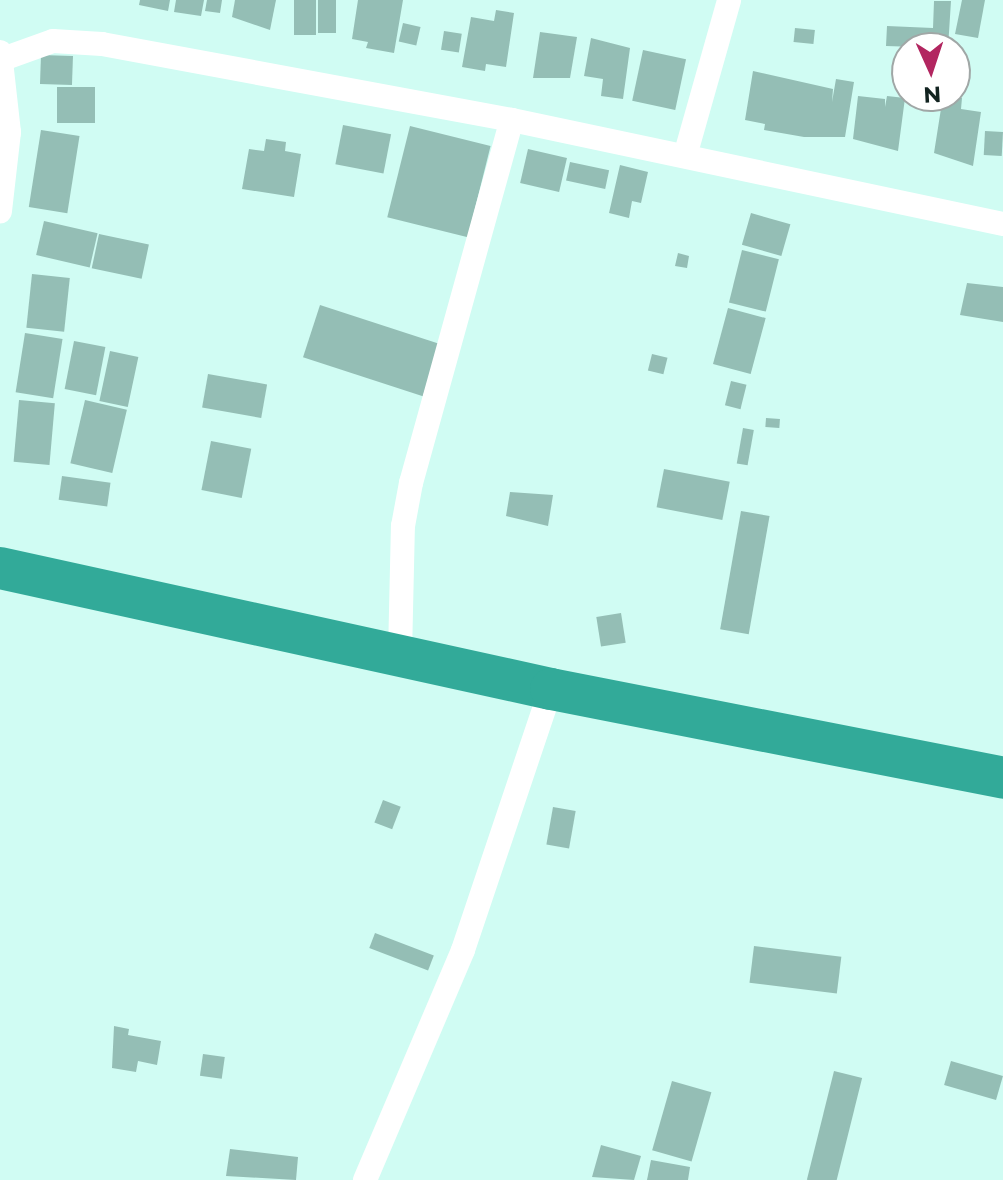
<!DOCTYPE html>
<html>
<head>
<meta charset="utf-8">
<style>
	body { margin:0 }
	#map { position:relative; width:1003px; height:1180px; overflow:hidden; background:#d0fcf3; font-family:Montserrat,sans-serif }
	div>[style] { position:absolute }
	.building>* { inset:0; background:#94beb5; transform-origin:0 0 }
	.street>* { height:24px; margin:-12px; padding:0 12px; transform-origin:12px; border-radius:12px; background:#fff }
	.highway>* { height:42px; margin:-21px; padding:0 21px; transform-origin:21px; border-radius:21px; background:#32aa99 }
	span { translate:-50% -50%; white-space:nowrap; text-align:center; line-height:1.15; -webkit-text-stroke:6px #fff; paint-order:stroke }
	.north { position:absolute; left:891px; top:32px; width:80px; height:80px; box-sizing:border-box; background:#fff; border:2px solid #a0a7a6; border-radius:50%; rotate:177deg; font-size:22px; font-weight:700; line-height:32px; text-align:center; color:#122320 }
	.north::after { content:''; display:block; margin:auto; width:28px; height:36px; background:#b22660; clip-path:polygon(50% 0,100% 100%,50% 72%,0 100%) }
</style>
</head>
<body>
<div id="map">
	<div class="building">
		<div style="clip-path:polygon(140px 0,170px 0,168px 11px,139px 5px)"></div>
		<div style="clip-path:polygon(176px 0,204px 0,201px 16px,174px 12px)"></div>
		<div style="clip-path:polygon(207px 0,222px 0,220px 13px,205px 11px)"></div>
		<div style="clip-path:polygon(235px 0,276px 0,270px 30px,232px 17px)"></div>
		<div style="left:294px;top:0;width:22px;height:35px"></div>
		<div style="left:318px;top:0;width:18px;height:33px"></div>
		<div style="clip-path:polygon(358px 0,403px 0,394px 53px,366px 48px,368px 42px,352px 39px)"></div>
		<div style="clip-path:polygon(962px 0,985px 0,978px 38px,955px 34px)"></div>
		<div style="clip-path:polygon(934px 1px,951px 1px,948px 48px,886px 46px,887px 26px,933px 28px)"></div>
		<div style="clip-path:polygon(496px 10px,514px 13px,506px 67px,486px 64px,485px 71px,462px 67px,471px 17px,494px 21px)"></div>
		<div style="left:403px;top:23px;width:18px;height:19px;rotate:13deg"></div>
		<div style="left:795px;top:28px;width:20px;height:14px;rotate:6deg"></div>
		<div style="left:444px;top:31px;width:18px;height:19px;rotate:9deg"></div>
		<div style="clip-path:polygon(540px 32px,577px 37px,570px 78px,533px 78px)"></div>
		<div style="clip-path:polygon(591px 38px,630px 48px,623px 99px,601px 96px,603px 79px,584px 76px)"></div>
		<div style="left:643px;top:50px;width:44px;height:52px;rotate:12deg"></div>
		<div style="left:41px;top:55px;width:32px;height:29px;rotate:2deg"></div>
		<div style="clip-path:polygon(753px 71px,833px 89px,832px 102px,836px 79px,854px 82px,845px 137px,804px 137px,764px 130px,765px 124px,745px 120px)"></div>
		<div style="left:95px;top:87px;width:36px;height:38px;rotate:90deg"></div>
		<div style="clip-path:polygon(858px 96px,885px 99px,885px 107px,887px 96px,905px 98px,898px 151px,853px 139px)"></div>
		<div style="clip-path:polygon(943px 96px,962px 98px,961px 109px,981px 112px,973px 166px,934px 153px)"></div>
		<div style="left:343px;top:125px;width:49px;height:40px;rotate:11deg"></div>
		<div style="left:410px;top:126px;width:83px;height:94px;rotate:14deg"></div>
		<div style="left:41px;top:130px;width:39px;height:78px;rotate:9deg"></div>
		<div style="left:985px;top:131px;width:18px;height:24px;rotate:3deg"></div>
		<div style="clip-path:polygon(266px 139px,286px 142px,285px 151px,301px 154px,294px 197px,242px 189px,249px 149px,264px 151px)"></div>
		<div style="left:528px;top:149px;width:40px;height:35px;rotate:13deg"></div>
		<div style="left:570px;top:162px;width:40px;height:19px;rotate:12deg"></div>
		<div style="clip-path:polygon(620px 165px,648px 172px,641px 203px,632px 201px,629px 218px,609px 213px)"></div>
		<div style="left:751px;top:213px;width:41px;height:33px;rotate:16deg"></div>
		<div style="left:44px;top:221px;width:55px;height:35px;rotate:13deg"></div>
		<div style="left:99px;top:234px;width:51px;height:35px;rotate:12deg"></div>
		<div style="left:742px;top:250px;width:38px;height:54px;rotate:14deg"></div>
		<div style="clip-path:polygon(678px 253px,689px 256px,687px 268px,675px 266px)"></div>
		<div style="left:32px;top:274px;width:38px;height:54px;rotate:6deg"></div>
		<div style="clip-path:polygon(967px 283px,1003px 287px,1003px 322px,960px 315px)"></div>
		<div style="left:320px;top:305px;width:126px;height:55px;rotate:18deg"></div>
		<div style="left:728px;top:308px;width:39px;height:58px;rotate:15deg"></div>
		<div style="left:25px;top:333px;width:38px;height:60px;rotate:9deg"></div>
		<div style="left:74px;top:341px;width:32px;height:49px;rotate:11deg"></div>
		<div style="left:110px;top:351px;width:29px;height:51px;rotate:12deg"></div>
		<div style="left:652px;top:354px;width:16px;height:17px;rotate:14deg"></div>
		<div style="left:208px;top:374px;width:60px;height:34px;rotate:10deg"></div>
		<div style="left:731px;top:381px;width:16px;height:25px;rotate:14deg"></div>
		<div style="left:19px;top:400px;width:36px;height:62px;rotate:5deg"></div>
		<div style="left:85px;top:400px;width:43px;height:65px;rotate:13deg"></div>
		<div style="left:766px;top:418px;width:14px;height:9px;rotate:4deg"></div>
		<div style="left:743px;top:428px;width:11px;height:36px;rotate:10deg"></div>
		<div style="left:211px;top:441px;width:41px;height:50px;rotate:11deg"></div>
		<div style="left:664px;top:469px;width:67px;height:39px;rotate:11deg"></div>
		<div style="left:62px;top:476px;width:49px;height:24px;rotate:8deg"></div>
		<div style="clip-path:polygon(510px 492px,553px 495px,548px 526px,506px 516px)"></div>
		<div style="left:741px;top:511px;width:29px;height:120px;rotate:10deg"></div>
		<div style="left:621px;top:613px;width:30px;height:25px;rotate:81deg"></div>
		<div style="left:383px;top:800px;width:19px;height:24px;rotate:21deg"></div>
		<div style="left:553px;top:807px;width:23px;height:38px;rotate:10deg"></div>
		<div style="left:375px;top:933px;width:63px;height:16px;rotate:21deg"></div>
		<div style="left:754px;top:946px;width:88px;height:37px;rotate:7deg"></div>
		<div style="clip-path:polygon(114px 1026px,129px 1029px,128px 1035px,161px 1041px,157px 1065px,138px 1061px,136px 1072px,112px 1068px)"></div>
		<div style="left:203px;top:1054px;width:22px;height:22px;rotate:8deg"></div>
		<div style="left:951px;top:1061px;width:54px;height:25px;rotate:16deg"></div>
		<div style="left:834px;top:1071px;width:29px;height:112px;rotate:14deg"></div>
		<div style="left:672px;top:1081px;width:41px;height:72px;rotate:16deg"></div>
		<div style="clip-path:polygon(601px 1145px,641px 1156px,634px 1180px,592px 1177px)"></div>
		<div style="clip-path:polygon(230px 1149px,298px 1157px,296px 1180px,226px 1176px)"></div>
		<div style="clip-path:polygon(651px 1160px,690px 1167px,688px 1180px,647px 1180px)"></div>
	</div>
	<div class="street">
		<div style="left:0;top:52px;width:81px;rotate:83.6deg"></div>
		<div style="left:9px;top:132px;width:80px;rotate:96.5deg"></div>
		<div style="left:3px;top:59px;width:53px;rotate:-19.8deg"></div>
		<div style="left:53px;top:41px;width:49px;rotate:3.5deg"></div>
		<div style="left:102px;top:44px;width:417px;rotate:10.5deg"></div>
		<div style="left:512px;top:120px;width:502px;rotate:11.96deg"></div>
		<div style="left:685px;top:156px;width:162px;rotate:-74.2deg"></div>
		<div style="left:400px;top:655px;width:129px;rotate:-88.7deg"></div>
		<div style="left:403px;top:526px;width:44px;rotate:-79.5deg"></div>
		<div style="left:411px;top:483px;width:377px;rotate:-74.5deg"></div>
		<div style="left:365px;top:1180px;width:250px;rotate:-66.9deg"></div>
		<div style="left:463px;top:950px;width:275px;rotate:-71.4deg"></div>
	</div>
	<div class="highway">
		<div style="left:0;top:568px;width:564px;rotate:12.39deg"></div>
		<div style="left:551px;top:689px;width:461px;rotate:11.1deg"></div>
	</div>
	<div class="north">N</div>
</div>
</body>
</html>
